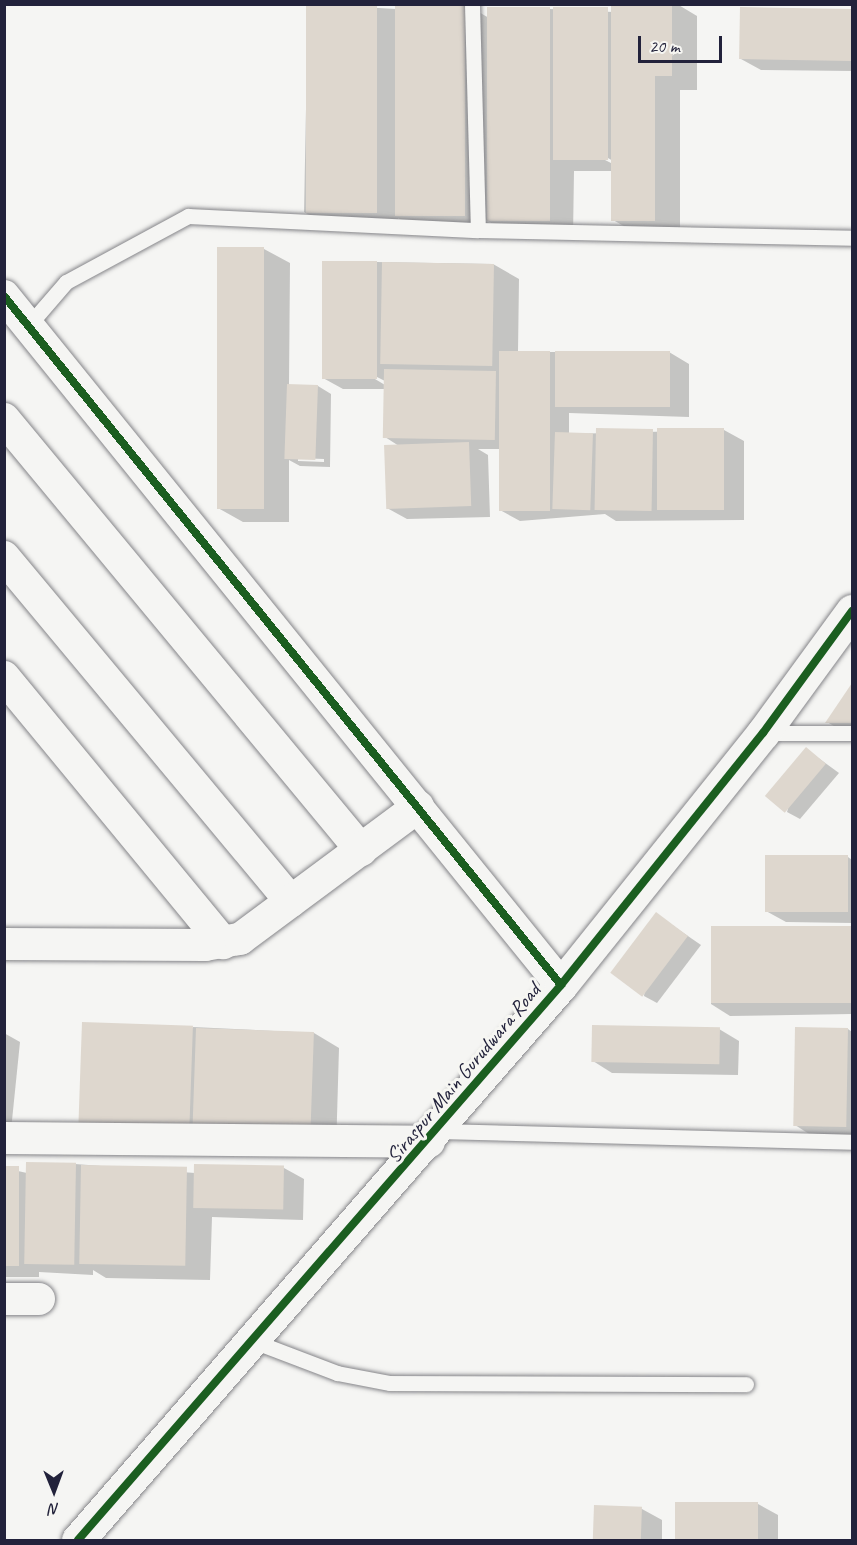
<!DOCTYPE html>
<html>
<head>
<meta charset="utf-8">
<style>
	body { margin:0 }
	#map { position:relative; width:857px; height:1545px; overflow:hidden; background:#f5f5f3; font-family:Caveat,sans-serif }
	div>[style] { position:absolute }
	.shadow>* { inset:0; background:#0003 }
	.building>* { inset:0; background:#ded7ce; transform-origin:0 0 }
	.roads { filter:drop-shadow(0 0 2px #858589) drop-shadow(0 0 2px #858589) }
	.lane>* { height:15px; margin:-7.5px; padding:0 7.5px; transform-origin:7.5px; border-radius:7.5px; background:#f5f5f3 }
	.street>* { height:32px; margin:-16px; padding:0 16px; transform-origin:16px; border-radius:16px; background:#f5f5f3 }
	.secondary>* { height:33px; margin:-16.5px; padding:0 16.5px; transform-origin:16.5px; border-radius:16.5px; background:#f5f5f3 }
	.cycleway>* { height:8px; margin:-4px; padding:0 4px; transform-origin:4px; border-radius:4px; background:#1b5e20 }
	span { translate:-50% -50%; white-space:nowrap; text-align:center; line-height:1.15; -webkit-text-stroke:6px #f6f6f2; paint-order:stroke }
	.street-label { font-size:21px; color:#22223b }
	.frame { position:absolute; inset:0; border:6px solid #22223b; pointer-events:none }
	.north { position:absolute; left:24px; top:1461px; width:60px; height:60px; -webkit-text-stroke:4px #f6f6f2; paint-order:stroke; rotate:179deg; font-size:16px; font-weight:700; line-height:24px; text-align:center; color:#22223b }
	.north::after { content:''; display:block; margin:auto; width:21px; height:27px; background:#22223b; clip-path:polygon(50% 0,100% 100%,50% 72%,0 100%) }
	.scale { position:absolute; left:638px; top:36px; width:84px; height:27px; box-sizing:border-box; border:3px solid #22223b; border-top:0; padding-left:8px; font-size:18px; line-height:21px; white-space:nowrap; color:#22223b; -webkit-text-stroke:4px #f6f6f2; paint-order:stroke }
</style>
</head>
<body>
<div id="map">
	<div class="shadow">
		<div style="clip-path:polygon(evenodd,308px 4px,396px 9px,465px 4px,489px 18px,550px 9px,613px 12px,613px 4px,677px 4px,697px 16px,697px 90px,680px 90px,680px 235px,638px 234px,613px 220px,613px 171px,574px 171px,573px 236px,513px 235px,486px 220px,486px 231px,418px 230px,398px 218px,398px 228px,329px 227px,304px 212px,308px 4px,603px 155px,613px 161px,613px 164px,601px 158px,603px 155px)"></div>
		<div style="clip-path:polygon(742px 9px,852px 10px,852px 71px,761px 70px,741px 59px)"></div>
		<div style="clip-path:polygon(evenodd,218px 248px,264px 249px,290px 263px,289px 385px,318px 386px,331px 394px,330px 467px,300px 466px,289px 460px,289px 522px,243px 522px,218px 508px,218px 248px,298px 458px,324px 459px,324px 462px,298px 461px,298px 458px)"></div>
		<div style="clip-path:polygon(evenodd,377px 262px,493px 264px,519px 279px,518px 352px,669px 352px,689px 364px,689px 417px,569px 413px,569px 434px,724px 430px,744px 441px,744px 520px,616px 521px,605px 514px,520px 521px,500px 510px,500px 449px,478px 449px,488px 455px,490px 517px,407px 519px,387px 508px,399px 446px,385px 437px,385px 389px,343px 389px,323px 378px,377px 262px,371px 374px,385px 381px,385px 385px,370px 376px,371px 374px)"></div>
		<div style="clip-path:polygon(852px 685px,852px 733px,846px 733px,827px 722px)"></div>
		<div style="clip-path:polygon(806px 749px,839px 773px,800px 819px,787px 812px)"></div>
		<div style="clip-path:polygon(848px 857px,852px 860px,852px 923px,786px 922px,766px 911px)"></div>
		<div style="clip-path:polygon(656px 914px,701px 945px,657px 1003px,644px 996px)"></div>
		<div style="clip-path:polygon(852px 927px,852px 1014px,730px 1016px,711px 1004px,713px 932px)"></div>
		<div style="clip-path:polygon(193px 1027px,314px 1033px,339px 1048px,336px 1151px,106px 1138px)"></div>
		<div style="clip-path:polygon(719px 1029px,739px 1041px,738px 1075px,612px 1073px,593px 1061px)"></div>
		<div style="clip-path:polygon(848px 1029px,852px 1032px,852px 1137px,814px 1137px,795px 1125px)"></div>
		<div style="clip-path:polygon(4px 1033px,20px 1042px,10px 1140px,4px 1140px)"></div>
		<div style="clip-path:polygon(75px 1164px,195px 1173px,284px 1168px,304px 1179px,303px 1220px,212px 1217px,210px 1280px,106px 1278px,93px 1270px,93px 1275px,39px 1272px,39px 1277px,4px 1277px,4px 1168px,27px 1173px)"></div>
		<div style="clip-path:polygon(676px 1503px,758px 1504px,778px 1515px,778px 1540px,677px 1540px)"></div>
		<div style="clip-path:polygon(596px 1507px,642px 1509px,662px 1520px,662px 1540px,596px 1540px)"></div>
	</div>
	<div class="building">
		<div style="left:306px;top:4px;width:71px;height:209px"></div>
		<div style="left:395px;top:4px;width:70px;height:212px"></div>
		<div style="clip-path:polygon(611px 4px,672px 4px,672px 76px,655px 76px,655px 221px,611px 221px)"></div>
		<div style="left:487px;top:7px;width:63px;height:214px"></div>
		<div style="left:553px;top:7px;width:55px;height:153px"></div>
		<div style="left:740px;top:7px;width:112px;height:52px;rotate:1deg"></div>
		<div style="left:217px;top:247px;width:47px;height:262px"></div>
		<div style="left:322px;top:261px;width:55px;height:118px"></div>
		<div style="left:382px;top:262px;width:112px;height:102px;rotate:1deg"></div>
		<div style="left:499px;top:351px;width:51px;height:160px"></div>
		<div style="left:555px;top:351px;width:115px;height:56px"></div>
		<div style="left:384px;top:369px;width:112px;height:69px;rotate:1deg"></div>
		<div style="left:287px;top:384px;width:31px;height:75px;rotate:2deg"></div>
		<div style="left:596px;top:428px;width:57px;height:82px;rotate:1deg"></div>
		<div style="left:657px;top:428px;width:67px;height:82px"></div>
		<div style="left:555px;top:432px;width:38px;height:77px;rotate:2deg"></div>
		<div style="left:469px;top:442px;width:64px;height:85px;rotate:88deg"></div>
		<div style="clip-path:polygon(852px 683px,852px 723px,825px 723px)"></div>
		<div style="left:806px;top:747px;width:26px;height:64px;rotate:40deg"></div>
		<div style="left:765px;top:855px;width:83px;height:57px"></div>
		<div style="left:656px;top:912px;width:40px;height:76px;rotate:37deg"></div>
		<div style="left:852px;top:926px;width:77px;height:141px;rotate:90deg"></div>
		<div style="left:82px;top:1022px;width:111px;height:102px;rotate:2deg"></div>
		<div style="left:592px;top:1025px;width:128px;height:37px;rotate:1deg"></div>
		<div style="left:795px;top:1027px;width:53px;height:99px;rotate:1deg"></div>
		<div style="left:196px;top:1028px;width:118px;height:105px;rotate:2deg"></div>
		<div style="left:26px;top:1162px;width:50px;height:102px;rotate:1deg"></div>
		<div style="left:194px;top:1164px;width:90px;height:44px;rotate:1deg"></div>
		<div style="left:81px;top:1165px;width:106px;height:99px;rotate:1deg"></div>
		<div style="left:4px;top:1166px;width:15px;height:100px"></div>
		<div style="left:675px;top:1502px;width:83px;height:38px"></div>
		<div style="left:594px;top:1505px;width:48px;height:35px;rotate:2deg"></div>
	</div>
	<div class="roads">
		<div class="lane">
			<div style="left:472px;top:4px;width:226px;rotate:88.5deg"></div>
			<div style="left:28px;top:326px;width:58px;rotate:-49.2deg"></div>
			<div style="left:66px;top:282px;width:139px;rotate:-28.4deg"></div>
			<div style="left:188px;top:216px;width:290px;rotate:2.8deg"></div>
			<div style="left:478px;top:230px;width:374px;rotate:1.2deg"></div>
			<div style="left:763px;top:733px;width:89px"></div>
			<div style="left:438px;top:1131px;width:414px;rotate:1.5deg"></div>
			<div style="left:253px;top:1341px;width:90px;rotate:20.9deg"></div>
			<div style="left:337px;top:1373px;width:54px;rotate:10.7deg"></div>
			<div style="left:390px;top:1383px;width:356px;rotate:0.2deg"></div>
		</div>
		<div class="street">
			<div style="left:4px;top:296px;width:886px;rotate:51.05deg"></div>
			<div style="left:4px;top:419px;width:560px;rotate:50.36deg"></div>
			<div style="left:4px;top:557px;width:448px;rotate:50.2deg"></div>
			<div style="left:4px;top:677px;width:345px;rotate:50.5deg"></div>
			<div style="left:4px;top:944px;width:201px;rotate:0.3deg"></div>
			<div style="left:205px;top:945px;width:36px;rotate:-10deg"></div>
			<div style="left:240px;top:939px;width:222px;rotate:-36.6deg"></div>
			<div style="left:4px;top:1138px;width:425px;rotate:0.5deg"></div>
			<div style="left:4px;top:1299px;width:35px"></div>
		</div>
		<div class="secondary">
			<div style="left:78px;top:1540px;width:736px;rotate:-48.97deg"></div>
			<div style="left:561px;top:985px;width:323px;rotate:-51.3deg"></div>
			<div style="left:763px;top:733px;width:151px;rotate:-53.9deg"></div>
		</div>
	</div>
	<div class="cycleway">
		<div style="left:4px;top:296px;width:886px;rotate:51.05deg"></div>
		<div style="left:78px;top:1540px;width:736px;rotate:-48.97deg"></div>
		<div style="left:561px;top:985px;width:323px;rotate:-51.3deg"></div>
		<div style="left:763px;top:733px;width:151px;rotate:-53.9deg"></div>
	</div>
	<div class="street-label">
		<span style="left:463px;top:1073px;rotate:-50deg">Siraspur Main Gurudwara Road</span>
	</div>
	<div class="frame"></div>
	<div class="north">N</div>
	<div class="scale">20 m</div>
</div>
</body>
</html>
